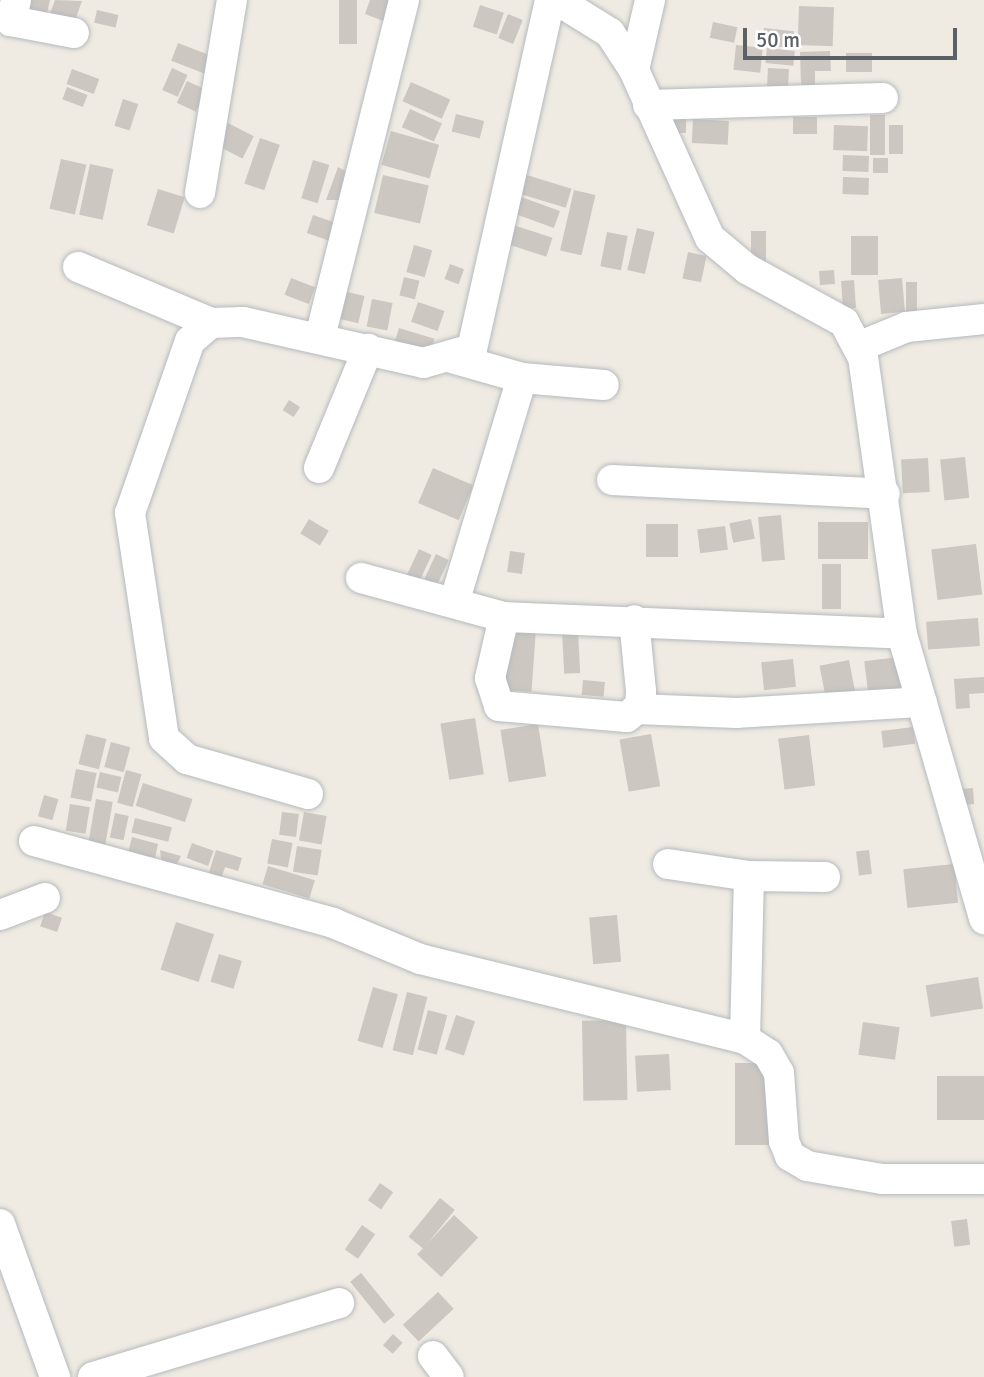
<!DOCTYPE html>
<html>
<head>
<meta charset="utf-8">
<style>
	body { margin:0 }
	#map { position:relative; width:984px; height:1377px; overflow:hidden; background:#efebe2; font-family:Signika,sans-serif }
	div>[style] { position:absolute }
	.building>* { inset:0; background:#ccc7c1; transform-origin:0 0 }
	.roads { filter:drop-shadow(0 0 2px #b5babe) drop-shadow(0 0 2px #b5babe) }
	.street>* { height:30px; margin:-15px; padding:0 15px; transform-origin:15px; border-radius:15px; background:#fff }
	span { translate:-50% -50%; white-space:nowrap; text-align:center; line-height:1.15; -webkit-text-stroke:6px #fff; paint-order:stroke }
	.scale { position:absolute; left:743px; top:28px; width:214px; height:32px; box-sizing:border-box; border:4px solid #5a6065; border-top:0; padding-left:9px; font-size:21px; line-height:24px; white-space:nowrap; color:#5a6065; -webkit-text-stroke:5px #fff; paint-order:stroke }
</style>
</head>
<body>
<div id="map">
	<div class="building">
		<div style="clip-path:polygon(25px 0,50px 0,47px 13px,23px 8px)"></div>
		<div style="clip-path:polygon(55px 0,82px 1px,74px 23px,50px 14px)"></div>
		<div style="left:339px;top:0;width:18px;height:44px"></div>
		<div style="clip-path:polygon(370px 0,399px 0,391px 24px,365px 14px)"></div>
		<div style="left:480px;top:5px;width:25px;height:23px;rotate:18deg"></div>
		<div style="left:799px;top:6px;width:35px;height:39px;rotate:2deg"></div>
		<div style="left:97px;top:10px;width:22px;height:13px;rotate:13deg"></div>
		<div style="left:508px;top:14px;width:16px;height:26px;rotate:22deg"></div>
		<div style="left:713px;top:22px;width:25px;height:16px;rotate:12deg"></div>
		<div style="left:764px;top:28px;width:30px;height:17px;rotate:6deg"></div>
		<div style="left:178px;top:43px;width:39px;height:19px;rotate:21deg"></div>
		<div style="left:736px;top:45px;width:27px;height:25px;rotate:6deg"></div>
		<div style="left:767px;top:48px;width:28px;height:15px;rotate:6deg"></div>
		<div style="clip-path:polygon(830px 51px,831px 71px,815px 71px,815px 85px,801px 86px,800px 52px)"></div>
		<div style="left:846px;top:53px;width:26px;height:19px"></div>
		<div style="left:172px;top:68px;width:17px;height:24px;rotate:24deg"></div>
		<div style="left:768px;top:68px;width:21px;height:22px;rotate:3deg"></div>
		<div style="left:72px;top:69px;width:29px;height:16px;rotate:20deg"></div>
		<div style="left:187px;top:81px;width:21px;height:24px;rotate:25deg"></div>
		<div style="left:411px;top:82px;width:43px;height:21px;rotate:24deg"></div>
		<div style="left:67px;top:87px;width:22px;height:13px;rotate:21deg"></div>
		<div style="left:123px;top:99px;width:16px;height:28px;rotate:18deg"></div>
		<div style="left:410px;top:109px;width:35px;height:20px;rotate:24deg"></div>
		<div style="left:456px;top:114px;width:29px;height:18px;rotate:14deg"></div>
		<div style="left:870px;top:115px;width:15px;height:40px"></div>
		<div style="left:672px;top:116px;width:14px;height:17px"></div>
		<div style="left:793px;top:117px;width:24px;height:17px"></div>
		<div style="left:693px;top:119px;width:36px;height:24px;rotate:3deg"></div>
		<div style="left:228px;top:123px;width:29px;height:25px;rotate:27deg"></div>
		<div style="left:834px;top:125px;width:34px;height:25px;rotate:2deg"></div>
		<div style="left:889px;top:125px;width:14px;height:29px"></div>
		<div style="left:391px;top:131px;width:50px;height:35px;rotate:16deg"></div>
		<div style="left:260px;top:138px;width:21px;height:48px;rotate:19deg"></div>
		<div style="left:843px;top:155px;width:26px;height:16px;rotate:2deg"></div>
		<div style="left:873px;top:158px;width:15px;height:15px"></div>
		<div style="left:61px;top:159px;width:26px;height:51px;rotate:13deg"></div>
		<div style="left:313px;top:160px;width:17px;height:40px;rotate:17deg"></div>
		<div style="left:90px;top:164px;width:24px;height:52px;rotate:12deg"></div>
		<div style="clip-path:polygon(338px 167px,352px 175px,346px 200px,326px 200px)"></div>
		<div style="left:517px;top:172px;width:57px;height:20px;rotate:17deg"></div>
		<div style="left:383px;top:175px;width:47px;height:39px;rotate:13deg"></div>
		<div style="left:843px;top:177px;width:26px;height:17px;rotate:2deg"></div>
		<div style="left:158px;top:189px;width:28px;height:38px;rotate:17deg"></div>
		<div style="left:574px;top:190px;width:22px;height:62px;rotate:13deg"></div>
		<div style="left:513px;top:194px;width:50px;height:18px;rotate:20deg"></div>
		<div style="left:313px;top:215px;width:36px;height:19px;rotate:19deg"></div>
		<div style="left:504px;top:222px;width:51px;height:20px;rotate:18deg"></div>
		<div style="left:637px;top:228px;width:18px;height:43px;rotate:13deg"></div>
		<div style="left:751px;top:231px;width:15px;height:32px"></div>
		<div style="left:607px;top:232px;width:21px;height:35px;rotate:11deg"></div>
		<div style="left:851px;top:236px;width:27px;height:39px"></div>
		<div style="left:414px;top:245px;width:19px;height:28px;rotate:16deg"></div>
		<div style="left:688px;top:252px;width:19px;height:27px;rotate:12deg"></div>
		<div style="left:450px;top:264px;width:15px;height:16px;rotate:20deg"></div>
		<div style="left:834px;top:270px;width:14px;height:15px;rotate:86deg"></div>
		<div style="left:404px;top:277px;width:16px;height:19px;rotate:14deg"></div>
		<div style="left:291px;top:278px;width:26px;height:18px;rotate:21deg"></div>
		<div style="left:902px;top:278px;width:34px;height:24px;rotate:85deg"></div>
		<div style="left:854px;top:280px;width:28px;height:13px;rotate:86deg"></div>
		<div style="left:906px;top:282px;width:11px;height:35px"></div>
		<div style="left:347px;top:292px;width:18px;height:28px;rotate:13deg"></div>
		<div style="left:372px;top:299px;width:21px;height:28px;rotate:11deg"></div>
		<div style="left:418px;top:302px;width:28px;height:21px;rotate:19deg"></div>
		<div style="left:399px;top:328px;width:37px;height:15px;rotate:17deg"></div>
		<div style="left:289px;top:400px;width:13px;height:12px;rotate:32deg"></div>
		<div style="left:965px;top:457px;width:41px;height:25px;rotate:84deg"></div>
		<div style="left:928px;top:458px;width:34px;height:27px;rotate:87deg"></div>
		<div style="left:433px;top:468px;width:44px;height:38px;rotate:23deg"></div>
		<div style="left:781px;top:515px;width:45px;height:23px;rotate:85deg"></div>
		<div style="left:309px;top:519px;width:23px;height:17px;rotate:31deg"></div>
		<div style="left:751px;top:519px;width:20px;height:22px;rotate:79deg"></div>
		<div style="left:818px;top:522px;width:50px;height:37px"></div>
		<div style="left:646px;top:524px;width:32px;height:33px"></div>
		<div style="left:725px;top:526px;width:24px;height:28px;rotate:83deg"></div>
		<div style="left:976px;top:544px;width:51px;height:45px;rotate:83deg"></div>
		<div style="left:419px;top:549px;width:14px;height:38px;rotate:25deg"></div>
		<div style="left:510px;top:551px;width:15px;height:21px;rotate:8deg"></div>
		<div style="left:436px;top:554px;width:14px;height:35px;rotate:25deg"></div>
		<div style="left:822px;top:564px;width:19px;height:45px"></div>
		<div style="left:978px;top:618px;width:28px;height:52px;rotate:86deg"></div>
		<div style="left:508px;top:627px;width:28px;height:63px;rotate:4deg"></div>
		<div style="left:578px;top:631px;width:42px;height:16px;rotate:87deg"></div>
		<div style="left:899px;top:657px;width:33px;height:35px;rotate:83deg"></div>
		<div style="left:793px;top:659px;width:28px;height:32px;rotate:84deg"></div>
		<div style="left:849px;top:660px;width:44px;height:30px;rotate:79deg"></div>
		<div style="clip-path:polygon(984px 677px,984px 693px,969px 694px,970px 708px,956px 709px,954px 679px)"></div>
		<div style="left:583px;top:680px;width:22px;height:15px;rotate:5deg"></div>
		<div style="left:475px;top:718px;width:57px;height:35px;rotate:81deg"></div>
		<div style="left:538px;top:724px;width:53px;height:38px;rotate:81deg"></div>
		<div style="left:913px;top:727px;width:17px;height:32px;rotate:83deg"></div>
		<div style="left:86px;top:734px;width:21px;height:31px;rotate:14deg"></div>
		<div style="left:651px;top:734px;width:53px;height:32px;rotate:80deg"></div>
		<div style="left:809px;top:735px;width:51px;height:31px;rotate:83deg"></div>
		<div style="left:111px;top:742px;width:20px;height:26px;rotate:15deg"></div>
		<div style="left:76px;top:769px;width:21px;height:29px;rotate:11deg"></div>
		<div style="left:126px;top:770px;width:16px;height:34px;rotate:15deg"></div>
		<div style="left:100px;top:772px;width:22px;height:16px;rotate:13deg"></div>
		<div style="left:143px;top:783px;width:52px;height:24px;rotate:18deg"></div>
		<div style="left:973px;top:788px;width:16px;height:17px;rotate:86deg"></div>
		<div style="left:44px;top:795px;width:15px;height:22px;rotate:16deg"></div>
		<div style="left:96px;top:799px;width:17px;height:43px;rotate:10deg"></div>
		<div style="left:70px;top:804px;width:20px;height:27px;rotate:9deg"></div>
		<div style="left:282px;top:812px;width:17px;height:23px;rotate:7deg"></div>
		<div style="left:304px;top:812px;width:23px;height:29px;rotate:10deg"></div>
		<div style="left:115px;top:813px;width:14px;height:25px;rotate:12deg"></div>
		<div style="left:135px;top:818px;width:38px;height:15px;rotate:14deg"></div>
		<div style="clip-path:polygon(132px 837px,158px 844px,155px 858px,128px 853px)"></div>
		<div style="left:272px;top:839px;width:21px;height:25px;rotate:11deg"></div>
		<div style="left:192px;top:843px;width:23px;height:16px;rotate:20deg"></div>
		<div style="left:297px;top:846px;width:25px;height:26px;rotate:9deg"></div>
		<div style="clip-path:polygon(160px 850px,181px 856px,175px 868px,162px 867px)"></div>
		<div style="clip-path:polygon(216px 850px,242px 858px,238px 871px,225px 867px,219px 886px,206px 882px)"></div>
		<div style="left:869px;top:850px;width:24px;height:13px;rotate:83deg"></div>
		<div style="left:954px;top:864px;width:39px;height:51px;rotate:84deg"></div>
		<div style="left:268px;top:866px;width:49px;height:19px;rotate:17deg"></div>
		<div style="left:45px;top:912px;width:18px;height:15px;rotate:19deg"></div>
		<div style="left:617px;top:915px;width:47px;height:28px;rotate:85deg"></div>
		<div style="left:176px;top:922px;width:40px;height:50px;rotate:18deg"></div>
		<div style="left:219px;top:954px;width:24px;height:29px;rotate:17deg"></div>
		<div style="left:978px;top:977px;width:32px;height:53px;rotate:81deg"></div>
		<div style="left:373px;top:987px;width:26px;height:56px;rotate:16deg"></div>
		<div style="left:407px;top:992px;width:21px;height:60px;rotate:14deg"></div>
		<div style="left:428px;top:1010px;width:20px;height:41px;rotate:15deg"></div>
		<div style="left:456px;top:1015px;width:20px;height:36px;rotate:18deg"></div>
		<div style="left:626px;top:1020px;width:80px;height:44px;rotate:89deg"></div>
		<div style="left:863px;top:1022px;width:37px;height:33px;rotate:8deg"></div>
		<div style="left:669px;top:1054px;width:36px;height:34px;rotate:87deg"></div>
		<div style="left:735px;top:1063px;width:34px;height:82px"></div>
		<div style="left:984px;top:1076px;width:44px;height:47px;rotate:90deg"></div>
		<div style="left:380px;top:1183px;width:16px;height:21px;rotate:35deg"></div>
		<div style="left:440px;top:1198px;width:19px;height:50px;rotate:39deg"></div>
		<div style="left:454px;top:1215px;width:33px;height:54px;rotate:43deg"></div>
		<div style="left:967px;top:1219px;width:26px;height:16px;rotate:83deg"></div>
		<div style="left:362px;top:1225px;width:16px;height:30px;rotate:35deg"></div>
		<div style="left:361px;top:1273px;width:54px;height:14px;rotate:51deg"></div>
		<div style="left:438px;top:1292px;width:23px;height:48px;rotate:47deg"></div>
		<div style="left:393px;top:1334px;width:13px;height:15px;rotate:42deg"></div>
	</div>
	<div class="roads">
		<div class="street">
			<div style="left:16px;top:0;width:22px;rotate:103deg"></div>
			<div style="left:11px;top:21px;width:64px;rotate:10.8deg"></div>
			<div style="left:557px;top:0;width:62px;rotate:31.9deg"></div>
			<div style="left:610px;top:33px;width:44px;rotate:57deg"></div>
			<div style="left:634px;top:70px;width:184px;rotate:65.7deg"></div>
			<div style="left:710px;top:238px;width:48px;rotate:40deg"></div>
			<div style="left:747px;top:269px;width:111px;rotate:28.7deg"></div>
			<div style="left:844px;top:322px;width:40px;rotate:62deg"></div>
			<div style="left:863px;top:357px;width:280px;rotate:82deg"></div>
			<div style="left:902px;top:634px;width:297px;rotate:73.9deg"></div>
			<div style="left:634px;top:70px;width:72px;rotate:-77.1deg"></div>
			<div style="left:648px;top:105px;width:235px;rotate:-1.7deg"></div>
			<div style="left:200px;top:193px;width:196px;rotate:-80.6deg"></div>
			<div style="left:78px;top:267px;width:144px;rotate:22.8deg"></div>
			<div style="left:320px;top:337px;width:347px;rotate:-76deg"></div>
			<div style="left:858px;top:347px;width:53px;rotate:-22.2deg"></div>
			<div style="left:907px;top:327px;width:77px;rotate:-5.9deg"></div>
			<div style="left:452px;top:358px;width:73px;rotate:15.9deg"></div>
			<div style="left:522px;top:378px;width:82px;rotate:4.9deg"></div>
			<div style="left:319px;top:468px;width:129px;rotate:-67.6deg"></div>
			<div style="left:612px;top:480px;width:273px;rotate:2.9deg"></div>
			<div style="left:361px;top:578px;width:148px;rotate:15.3deg"></div>
			<div style="left:504px;top:617px;width:398px;rotate:2.4deg"></div>
			<div style="left:454px;top:603px;width:235px;rotate:-73.2deg"></div>
			<div style="left:504px;top:617px;width:63px;rotate:102.9deg"></div>
			<div style="left:490px;top:678px;width:29px;rotate:72deg"></div>
			<div style="left:499px;top:706px;width:128px;rotate:4.9deg"></div>
			<div style="left:627px;top:717px;width:17px;rotate:-40deg"></div>
			<div style="left:640px;top:706px;width:15px;rotate:-86deg"></div>
			<div style="left:641px;top:691px;width:71px;rotate:-95.6deg"></div>
			<div style="left:636px;top:709px;width:101px;rotate:2.3deg"></div>
			<div style="left:737px;top:713px;width:185px;rotate:-3.4deg"></div>
			<div style="left:308px;top:794px;width:126px;rotate:-163.9deg"></div>
			<div style="left:187px;top:759px;width:31px;rotate:-138deg"></div>
			<div style="left:164px;top:738px;width:228px;rotate:-98.6deg"></div>
			<div style="left:130px;top:513px;width:182px;rotate:-70.8deg"></div>
			<div style="left:190px;top:341px;width:28px;rotate:-41deg"></div>
			<div style="left:211px;top:323px;width:32px;rotate:-2deg"></div>
			<div style="left:243px;top:322px;width:185px;rotate:12.8deg"></div>
			<div style="left:423px;top:363px;width:51px;rotate:-15.9deg"></div>
			<div style="left:472px;top:349px;width:358px;rotate:-77.4deg"></div>
			<div style="left:34px;top:841px;width:310px;rotate:15.3deg"></div>
			<div style="left:333px;top:923px;width:94px;rotate:22.5deg"></div>
			<div style="left:420px;top:959px;width:335px;rotate:13.8deg"></div>
			<div style="left:745px;top:1039px;width:27px;rotate:33deg"></div>
			<div style="left:768px;top:1054px;width:22px;rotate:60deg"></div>
			<div style="left:779px;top:1073px;width:68px;rotate:85.8deg"></div>
			<div style="left:784px;top:1141px;width:16px;rotate:68deg"></div>
			<div style="left:790px;top:1156px;width:20px;rotate:30deg"></div>
			<div style="left:807px;top:1166px;width:76px;rotate:9.8deg"></div>
			<div style="left:882px;top:1179px;width:102px"></div>
			<div style="left:668px;top:864px;width:82px;rotate:8.4deg"></div>
			<div style="left:749px;top:876px;width:76px;rotate:0.8deg"></div>
			<div style="left:0;top:915px;width:48px;rotate:-20.7deg"></div>
			<div style="left:745px;top:1039px;width:163px;rotate:-88.6deg"></div>
			<div style="left:0;top:1224px;width:163px;rotate:70.2deg"></div>
			<div style="left:433px;top:1356px;width:26px;rotate:53deg"></div>
			<div style="left:93px;top:1377px;width:257px;rotate:-16.7deg"></div>
		</div>
	</div>
	<div class="scale">50 m</div>
</div>
</body>
</html>
